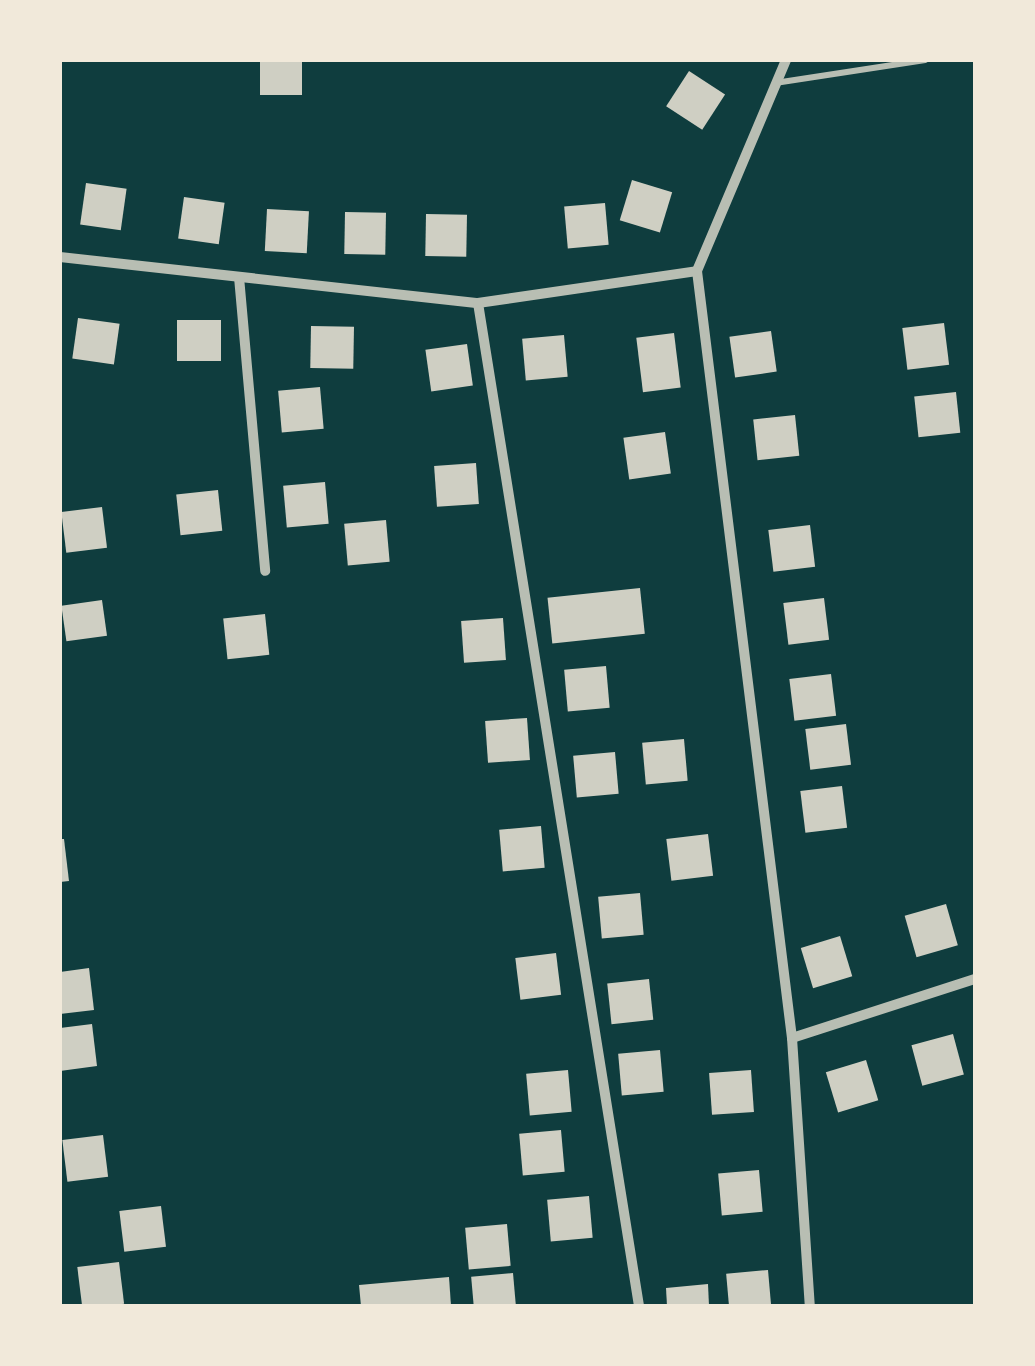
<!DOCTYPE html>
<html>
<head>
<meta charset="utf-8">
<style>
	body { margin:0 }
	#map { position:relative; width:1035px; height:1366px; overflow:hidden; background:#0f3d3e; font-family:"Exo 2",sans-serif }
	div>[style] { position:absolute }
	.building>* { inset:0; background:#cfcfc3; transform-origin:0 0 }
	.service>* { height:6px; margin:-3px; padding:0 3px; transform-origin:3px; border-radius:3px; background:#b8beb3 }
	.minor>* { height:10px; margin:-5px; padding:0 5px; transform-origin:5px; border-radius:5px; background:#b8beb3 }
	span { translate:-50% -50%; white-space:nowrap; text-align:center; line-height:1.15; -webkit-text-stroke:8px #f1e9da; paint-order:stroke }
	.frame { position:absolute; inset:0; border:62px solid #f1e9da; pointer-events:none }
</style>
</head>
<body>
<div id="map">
	<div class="building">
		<div style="left:260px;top:60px;width:42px;height:35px"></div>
		<div style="left:689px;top:71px;width:43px;height:42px;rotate:33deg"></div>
		<div style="left:632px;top:180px;width:42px;height:42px;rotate:17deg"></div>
		<div style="left:86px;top:183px;width:41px;height:42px;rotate:8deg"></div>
		<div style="left:184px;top:197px;width:41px;height:42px;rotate:8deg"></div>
		<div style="left:605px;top:203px;width:42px;height:41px;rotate:85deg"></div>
		<div style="left:267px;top:209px;width:42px;height:42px;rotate:3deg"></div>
		<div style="left:345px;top:212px;width:41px;height:42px;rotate:1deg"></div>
		<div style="left:426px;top:214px;width:41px;height:42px;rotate:1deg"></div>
		<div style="left:78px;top:318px;width:42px;height:41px;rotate:8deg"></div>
		<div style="left:177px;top:320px;width:44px;height:41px"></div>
		<div style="left:944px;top:323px;width:42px;height:42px;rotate:83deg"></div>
		<div style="left:311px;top:326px;width:43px;height:42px;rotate:1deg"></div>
		<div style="left:771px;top:331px;width:41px;height:42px;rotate:82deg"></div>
		<div style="left:674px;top:333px;width:55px;height:38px;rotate:83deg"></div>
		<div style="left:564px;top:335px;width:42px;height:42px;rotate:85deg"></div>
		<div style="left:467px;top:344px;width:42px;height:42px;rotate:82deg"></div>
		<div style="left:320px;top:387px;width:42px;height:42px;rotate:85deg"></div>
		<div style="left:956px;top:392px;width:41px;height:42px;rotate:84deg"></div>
		<div style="left:795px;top:415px;width:41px;height:42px;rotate:84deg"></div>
		<div style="left:665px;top:432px;width:42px;height:42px;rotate:82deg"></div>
		<div style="left:476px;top:463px;width:41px;height:42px;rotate:86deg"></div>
		<div style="left:325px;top:482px;width:42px;height:42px;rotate:85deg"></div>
		<div style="left:218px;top:490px;width:41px;height:42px;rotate:84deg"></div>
		<div style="left:102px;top:507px;width:41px;height:41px;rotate:83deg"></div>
		<div style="left:386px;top:520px;width:42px;height:42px;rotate:85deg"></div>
		<div style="left:810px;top:525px;width:42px;height:42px;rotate:83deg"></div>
		<div style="left:640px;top:588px;width:46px;height:93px;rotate:84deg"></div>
		<div style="left:824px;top:598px;width:42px;height:41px;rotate:83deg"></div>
		<div style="left:102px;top:600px;width:36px;height:41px;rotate:82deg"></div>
		<div style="left:265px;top:614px;width:41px;height:42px;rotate:84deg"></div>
		<div style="left:503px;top:618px;width:42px;height:42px;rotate:86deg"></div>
		<div style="left:606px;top:666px;width:42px;height:42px;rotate:85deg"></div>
		<div style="left:831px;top:674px;width:42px;height:42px;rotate:83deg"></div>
		<div style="left:527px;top:718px;width:42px;height:42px;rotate:86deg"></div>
		<div style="left:846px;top:724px;width:41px;height:41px;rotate:83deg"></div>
		<div style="left:684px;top:739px;width:42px;height:42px;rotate:85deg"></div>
		<div style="left:615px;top:752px;width:42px;height:42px;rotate:85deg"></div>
		<div style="left:842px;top:786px;width:42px;height:42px;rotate:83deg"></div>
		<div style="left:541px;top:826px;width:42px;height:42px;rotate:85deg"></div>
		<div style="left:708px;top:834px;width:42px;height:42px;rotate:83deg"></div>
		<div style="clip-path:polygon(60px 839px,64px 839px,69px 881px,60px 882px)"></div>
		<div style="left:640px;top:893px;width:42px;height:42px;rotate:85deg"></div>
		<div style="left:946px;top:904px;width:43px;height:43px;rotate:74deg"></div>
		<div style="left:840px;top:936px;width:42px;height:41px;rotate:73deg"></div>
		<div style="left:556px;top:953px;width:42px;height:41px;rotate:83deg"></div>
		<div style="clip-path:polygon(89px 968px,94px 1010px,60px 1014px,60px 972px)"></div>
		<div style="left:649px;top:979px;width:41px;height:42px;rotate:84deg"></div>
		<div style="clip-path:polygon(92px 1024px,97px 1066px,60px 1071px,60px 1028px)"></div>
		<div style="left:953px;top:1034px;width:42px;height:43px;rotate:75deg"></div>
		<div style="left:660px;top:1050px;width:42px;height:42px;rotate:85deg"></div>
		<div style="left:866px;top:1060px;width:42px;height:42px;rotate:73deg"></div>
		<div style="left:568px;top:1070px;width:42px;height:42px;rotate:85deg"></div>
		<div style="left:751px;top:1070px;width:42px;height:42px;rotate:86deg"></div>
		<div style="left:561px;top:1130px;width:42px;height:42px;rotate:85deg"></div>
		<div style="left:103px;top:1135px;width:42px;height:41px;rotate:83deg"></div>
		<div style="left:759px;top:1170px;width:42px;height:41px;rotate:85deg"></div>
		<div style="left:589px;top:1196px;width:42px;height:42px;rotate:85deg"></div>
		<div style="left:161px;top:1206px;width:41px;height:42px;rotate:83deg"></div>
		<div style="left:507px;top:1224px;width:42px;height:42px;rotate:85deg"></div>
		<div style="left:119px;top:1262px;width:42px;height:42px;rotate:83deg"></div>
		<div style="left:768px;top:1270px;width:36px;height:42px;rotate:85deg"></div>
		<div style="left:513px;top:1273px;width:33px;height:42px;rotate:85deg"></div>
		<div style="clip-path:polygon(449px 1277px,451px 1306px,361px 1306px,359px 1285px)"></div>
		<div style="clip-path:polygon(708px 1284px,709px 1306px,667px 1306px,666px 1288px)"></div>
	</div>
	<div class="service">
		<div style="left:775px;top:83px;width:152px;rotate:-8.7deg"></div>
	</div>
	<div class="minor">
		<div style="left:786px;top:60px;width:229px;rotate:112.9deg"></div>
		<div style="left:697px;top:271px;width:773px;rotate:82.94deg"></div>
		<div style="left:792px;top:1038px;width:269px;rotate:86.2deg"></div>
		<div style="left:60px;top:257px;width:421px;rotate:6.3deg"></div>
		<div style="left:478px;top:303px;width:221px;rotate:-8.3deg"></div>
		<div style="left:239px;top:277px;width:295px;rotate:84.9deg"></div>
		<div style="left:478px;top:303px;width:1016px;rotate:80.88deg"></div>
		<div style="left:792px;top:1038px;width:192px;rotate:-17.9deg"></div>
	</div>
	<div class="frame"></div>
</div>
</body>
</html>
